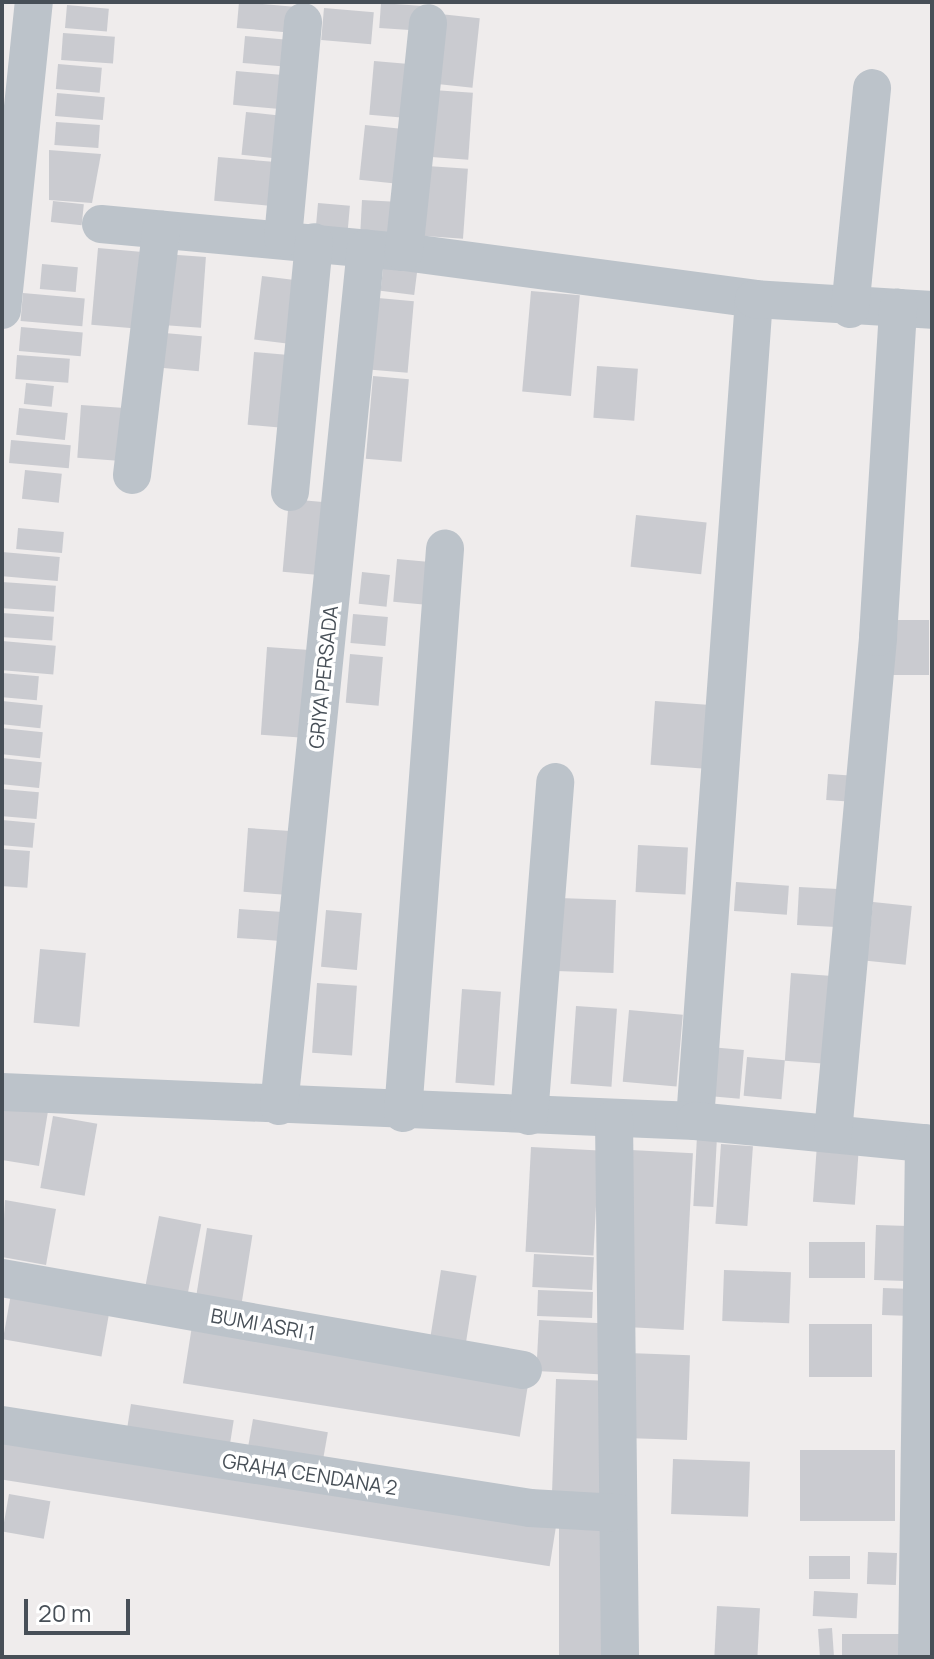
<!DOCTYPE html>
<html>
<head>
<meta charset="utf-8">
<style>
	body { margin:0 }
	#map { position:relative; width:934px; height:1659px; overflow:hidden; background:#efecec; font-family:Manrope,sans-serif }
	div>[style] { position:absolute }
	.building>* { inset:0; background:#cacbd0; transform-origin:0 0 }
	.street>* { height:38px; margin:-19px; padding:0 19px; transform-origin:19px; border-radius:19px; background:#bcc3ca }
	span { translate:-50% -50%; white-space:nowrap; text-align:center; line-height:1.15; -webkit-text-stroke:7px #fff; paint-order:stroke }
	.street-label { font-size:20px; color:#474f57 }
	.frame { position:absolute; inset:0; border:4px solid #474f57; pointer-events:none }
	.scale { position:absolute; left:24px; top:1599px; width:106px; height:36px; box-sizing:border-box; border:4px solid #474f57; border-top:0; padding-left:10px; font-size:24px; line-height:28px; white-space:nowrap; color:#474f57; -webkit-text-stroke:6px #fff; paint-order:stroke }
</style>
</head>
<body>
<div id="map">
	<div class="building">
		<div style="left:239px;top:2px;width:55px;height:26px;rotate:5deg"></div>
		<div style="left:381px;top:3px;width:42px;height:25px;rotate:4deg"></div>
		<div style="left:67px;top:5px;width:42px;height:23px;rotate:5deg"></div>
		<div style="left:324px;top:8px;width:50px;height:32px;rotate:5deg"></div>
		<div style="left:440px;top:14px;width:40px;height:70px;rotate:6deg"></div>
		<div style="left:63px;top:33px;width:52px;height:27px;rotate:4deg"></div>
		<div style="left:245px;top:36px;width:45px;height:27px;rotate:5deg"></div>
		<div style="left:374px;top:61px;width:38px;height:54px;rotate:5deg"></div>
		<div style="left:58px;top:64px;width:44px;height:25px;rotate:5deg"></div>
		<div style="left:236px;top:71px;width:47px;height:34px;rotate:5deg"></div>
		<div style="left:433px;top:90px;width:40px;height:67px;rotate:4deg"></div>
		<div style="left:57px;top:93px;width:48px;height:23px;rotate:5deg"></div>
		<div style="left:246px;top:112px;width:31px;height:43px;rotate:6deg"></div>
		<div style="left:56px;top:122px;width:44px;height:23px;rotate:4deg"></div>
		<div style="left:365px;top:125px;width:36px;height:55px;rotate:6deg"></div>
		<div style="clip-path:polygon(49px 150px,101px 154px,92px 203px,49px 200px)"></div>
		<div style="left:218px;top:157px;width:55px;height:44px;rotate:5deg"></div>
		<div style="left:427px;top:166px;width:41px;height:70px;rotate:4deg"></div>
		<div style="left:362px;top:200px;width:38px;height:41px;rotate:3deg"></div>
		<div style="left:53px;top:201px;width:31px;height:21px;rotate:6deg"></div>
		<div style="left:318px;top:203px;width:32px;height:33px;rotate:5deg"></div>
		<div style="left:98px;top:248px;width:42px;height:77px;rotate:5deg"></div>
		<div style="left:164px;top:254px;width:42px;height:71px;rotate:4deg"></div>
		<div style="left:384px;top:262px;width:34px;height:29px;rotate:7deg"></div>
		<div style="left:42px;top:264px;width:36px;height:25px;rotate:5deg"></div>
		<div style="left:262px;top:276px;width:35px;height:64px;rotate:7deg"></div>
		<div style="left:531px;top:291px;width:49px;height:101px;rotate:5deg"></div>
		<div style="left:23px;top:293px;width:62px;height:28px;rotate:5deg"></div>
		<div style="left:378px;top:298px;width:36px;height:72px;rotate:5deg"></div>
		<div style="left:21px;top:327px;width:62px;height:24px;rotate:5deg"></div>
		<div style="left:153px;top:332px;width:49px;height:35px;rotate:5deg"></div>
		<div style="left:254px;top:352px;width:35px;height:73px;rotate:5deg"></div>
		<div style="left:17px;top:355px;width:53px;height:24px;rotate:4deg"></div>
		<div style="left:597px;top:366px;width:41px;height:52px;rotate:4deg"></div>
		<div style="left:373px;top:376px;width:36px;height:83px;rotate:5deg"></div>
		<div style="left:26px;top:383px;width:28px;height:21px;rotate:6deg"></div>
		<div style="left:81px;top:405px;width:44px;height:53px;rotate:4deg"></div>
		<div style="left:19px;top:408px;width:49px;height:27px;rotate:6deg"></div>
		<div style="left:11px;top:440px;width:60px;height:23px;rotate:5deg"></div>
		<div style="left:25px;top:470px;width:37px;height:29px;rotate:6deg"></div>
		<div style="left:289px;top:499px;width:45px;height:73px;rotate:5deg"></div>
		<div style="left:636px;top:515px;width:71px;height:52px;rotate:6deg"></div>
		<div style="left:18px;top:528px;width:46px;height:21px;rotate:5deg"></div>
		<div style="left:2px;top:552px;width:58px;height:24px;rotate:5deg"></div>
		<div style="left:397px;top:559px;width:33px;height:43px;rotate:5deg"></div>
		<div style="left:362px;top:572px;width:28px;height:32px;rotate:6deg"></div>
		<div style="left:2px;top:582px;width:54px;height:26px;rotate:4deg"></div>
		<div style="left:2px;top:613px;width:52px;height:24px;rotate:4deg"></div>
		<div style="left:353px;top:614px;width:35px;height:29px;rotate:5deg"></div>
		<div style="left:893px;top:620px;width:36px;height:55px"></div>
		<div style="left:2px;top:641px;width:54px;height:29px;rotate:5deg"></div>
		<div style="left:267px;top:647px;width:43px;height:88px;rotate:4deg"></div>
		<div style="left:350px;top:654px;width:33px;height:49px;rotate:5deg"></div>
		<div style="left:2px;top:673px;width:37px;height:24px;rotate:5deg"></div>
		<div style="left:2px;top:701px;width:41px;height:23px;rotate:6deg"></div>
		<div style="left:655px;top:701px;width:52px;height:64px;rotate:4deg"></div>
		<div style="left:2px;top:728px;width:41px;height:26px;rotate:6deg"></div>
		<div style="left:2px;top:758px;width:40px;height:26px;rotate:6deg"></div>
		<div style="left:828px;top:774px;width:26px;height:26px;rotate:4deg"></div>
		<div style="left:2px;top:789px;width:37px;height:27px;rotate:5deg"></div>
		<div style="left:2px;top:820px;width:33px;height:25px;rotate:5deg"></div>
		<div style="left:248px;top:828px;width:42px;height:64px;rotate:4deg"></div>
		<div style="left:638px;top:845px;width:50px;height:47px;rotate:3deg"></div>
		<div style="left:2px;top:849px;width:28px;height:37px;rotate:4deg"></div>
		<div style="left:736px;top:882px;width:53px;height:29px;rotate:4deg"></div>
		<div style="left:799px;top:887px;width:39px;height:38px;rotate:3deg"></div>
		<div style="left:559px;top:898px;width:57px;height:73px;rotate:2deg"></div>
		<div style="left:873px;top:902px;width:39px;height:59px;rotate:6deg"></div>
		<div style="left:239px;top:909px;width:44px;height:29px;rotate:4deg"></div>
		<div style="left:326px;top:910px;width:36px;height:57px;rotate:5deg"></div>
		<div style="left:40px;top:949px;width:46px;height:74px;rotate:5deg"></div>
		<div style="left:791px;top:973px;width:45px;height:88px;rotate:4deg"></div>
		<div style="left:317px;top:983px;width:40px;height:70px;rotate:4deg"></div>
		<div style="left:462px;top:989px;width:39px;height:94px;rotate:4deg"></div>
		<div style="left:576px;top:1006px;width:41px;height:78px;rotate:4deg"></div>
		<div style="left:629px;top:1010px;width:54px;height:72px;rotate:5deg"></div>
		<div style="left:710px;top:1047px;width:34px;height:49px;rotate:5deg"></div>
		<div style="left:747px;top:1057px;width:38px;height:39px;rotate:5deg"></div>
		<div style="clip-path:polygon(2px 1097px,49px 1105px,39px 1166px,2px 1160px)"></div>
		<div style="left:53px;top:1116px;width:45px;height:73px;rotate:10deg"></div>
		<div style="left:697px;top:1136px;width:20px;height:70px;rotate:3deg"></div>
		<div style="left:721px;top:1144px;width:32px;height:80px;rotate:4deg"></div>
		<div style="left:817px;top:1144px;width:42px;height:58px;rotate:4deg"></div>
		<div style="left:531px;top:1147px;width:68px;height:105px;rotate:3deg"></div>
		<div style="left:631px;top:1150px;width:62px;height:177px;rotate:3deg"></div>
		<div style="clip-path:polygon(5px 1200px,56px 1209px,46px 1265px,2px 1257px)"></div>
		<div style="left:159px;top:1216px;width:43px;height:70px;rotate:11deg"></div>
		<div style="left:876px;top:1225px;width:32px;height:55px;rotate:2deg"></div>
		<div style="left:207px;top:1228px;width:46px;height:70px;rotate:9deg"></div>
		<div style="left:809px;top:1242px;width:56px;height:36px"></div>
		<div style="left:534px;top:1254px;width:60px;height:33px;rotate:3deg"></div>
		<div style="left:441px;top:1270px;width:36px;height:70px;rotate:9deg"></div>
		<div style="left:724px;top:1270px;width:67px;height:51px;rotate:2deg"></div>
		<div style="left:12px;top:1288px;width:100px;height:52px;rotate:10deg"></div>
		<div style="left:883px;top:1288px;width:30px;height:27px;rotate:2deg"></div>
		<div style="left:538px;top:1290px;width:55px;height:26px;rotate:2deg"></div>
		<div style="left:539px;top:1320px;width:67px;height:51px;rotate:3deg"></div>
		<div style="left:809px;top:1324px;width:63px;height:53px"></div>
		<div style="left:192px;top:1326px;width:341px;height:58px;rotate:9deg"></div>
		<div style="left:628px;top:1353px;width:62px;height:85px;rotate:2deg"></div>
		<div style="left:556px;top:1379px;width:57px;height:122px;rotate:2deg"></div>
		<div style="left:131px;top:1404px;width:104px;height:30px;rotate:9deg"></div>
		<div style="left:253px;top:1419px;width:76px;height:34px;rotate:10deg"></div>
		<div style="left:2px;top:1438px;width:561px;height:41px;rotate:9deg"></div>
		<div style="left:800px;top:1450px;width:95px;height:71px"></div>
		<div style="left:673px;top:1459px;width:77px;height:55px;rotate:2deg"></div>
		<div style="left:9px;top:1494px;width:42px;height:38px;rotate:10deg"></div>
		<div style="left:610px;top:1523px;width:134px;height:51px;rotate:90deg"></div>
		<div style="left:868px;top:1552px;width:29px;height:32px;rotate:2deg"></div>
		<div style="left:809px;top:1556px;width:41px;height:23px"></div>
		<div style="left:814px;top:1591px;width:44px;height:25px;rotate:3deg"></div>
		<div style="left:717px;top:1606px;width:43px;height:50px;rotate:3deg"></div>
		<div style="left:832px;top:1628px;width:29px;height:14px;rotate:86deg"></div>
		<div style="left:842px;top:1634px;width:61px;height:23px"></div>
	</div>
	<div class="street">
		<div style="left:101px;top:224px;width:304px;rotate:5.3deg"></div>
		<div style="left:404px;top:252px;width:353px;rotate:7.6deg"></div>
		<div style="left:754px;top:299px;width:824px;rotate:94.11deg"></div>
		<div style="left:283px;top:238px;width:217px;rotate:-84.7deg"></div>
		<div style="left:404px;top:252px;width:230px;rotate:-84deg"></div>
		<div style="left:754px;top:299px;width:178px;rotate:3.5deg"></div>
		<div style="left:850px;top:309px;width:222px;rotate:-84.3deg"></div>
		<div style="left:2px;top:310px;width:310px;rotate:-84.1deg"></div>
		<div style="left:132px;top:475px;width:247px;rotate:-83.2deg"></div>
		<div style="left:290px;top:492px;width:251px;rotate:-84.5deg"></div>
		<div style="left:2px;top:1092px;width:694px;rotate:2.4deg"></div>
		<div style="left:695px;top:1121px;width:238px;rotate:5.5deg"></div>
		<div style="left:279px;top:1106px;width:862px;rotate:-84.21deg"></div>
		<div style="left:403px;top:1113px;width:566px;rotate:-85.74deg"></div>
		<div style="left:529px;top:1116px;width:335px;rotate:-85.5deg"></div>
		<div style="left:614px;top:1119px;width:538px;rotate:89.36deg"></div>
		<div style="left:833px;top:1133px;width:498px;rotate:-84.8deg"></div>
		<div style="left:878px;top:637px;width:330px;rotate:-86.5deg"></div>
		<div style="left:2px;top:1278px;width:529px;rotate:10.01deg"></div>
		<div style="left:2px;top:1425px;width:534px;rotate:8.93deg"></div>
		<div style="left:530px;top:1508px;width:88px;rotate:3.3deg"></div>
		<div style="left:917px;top:1657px;width:514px;rotate:-89.22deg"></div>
	</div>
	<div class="street-label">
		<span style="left:323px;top:677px;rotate:-84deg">GRIYA PERSADA</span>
		<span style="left:263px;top:1324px;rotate:10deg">BUMI ASRI 1</span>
		<span style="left:310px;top:1474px;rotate:9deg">GRAHA CENDANA 2</span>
	</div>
	<div class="frame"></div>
	<div class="scale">20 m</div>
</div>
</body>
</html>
